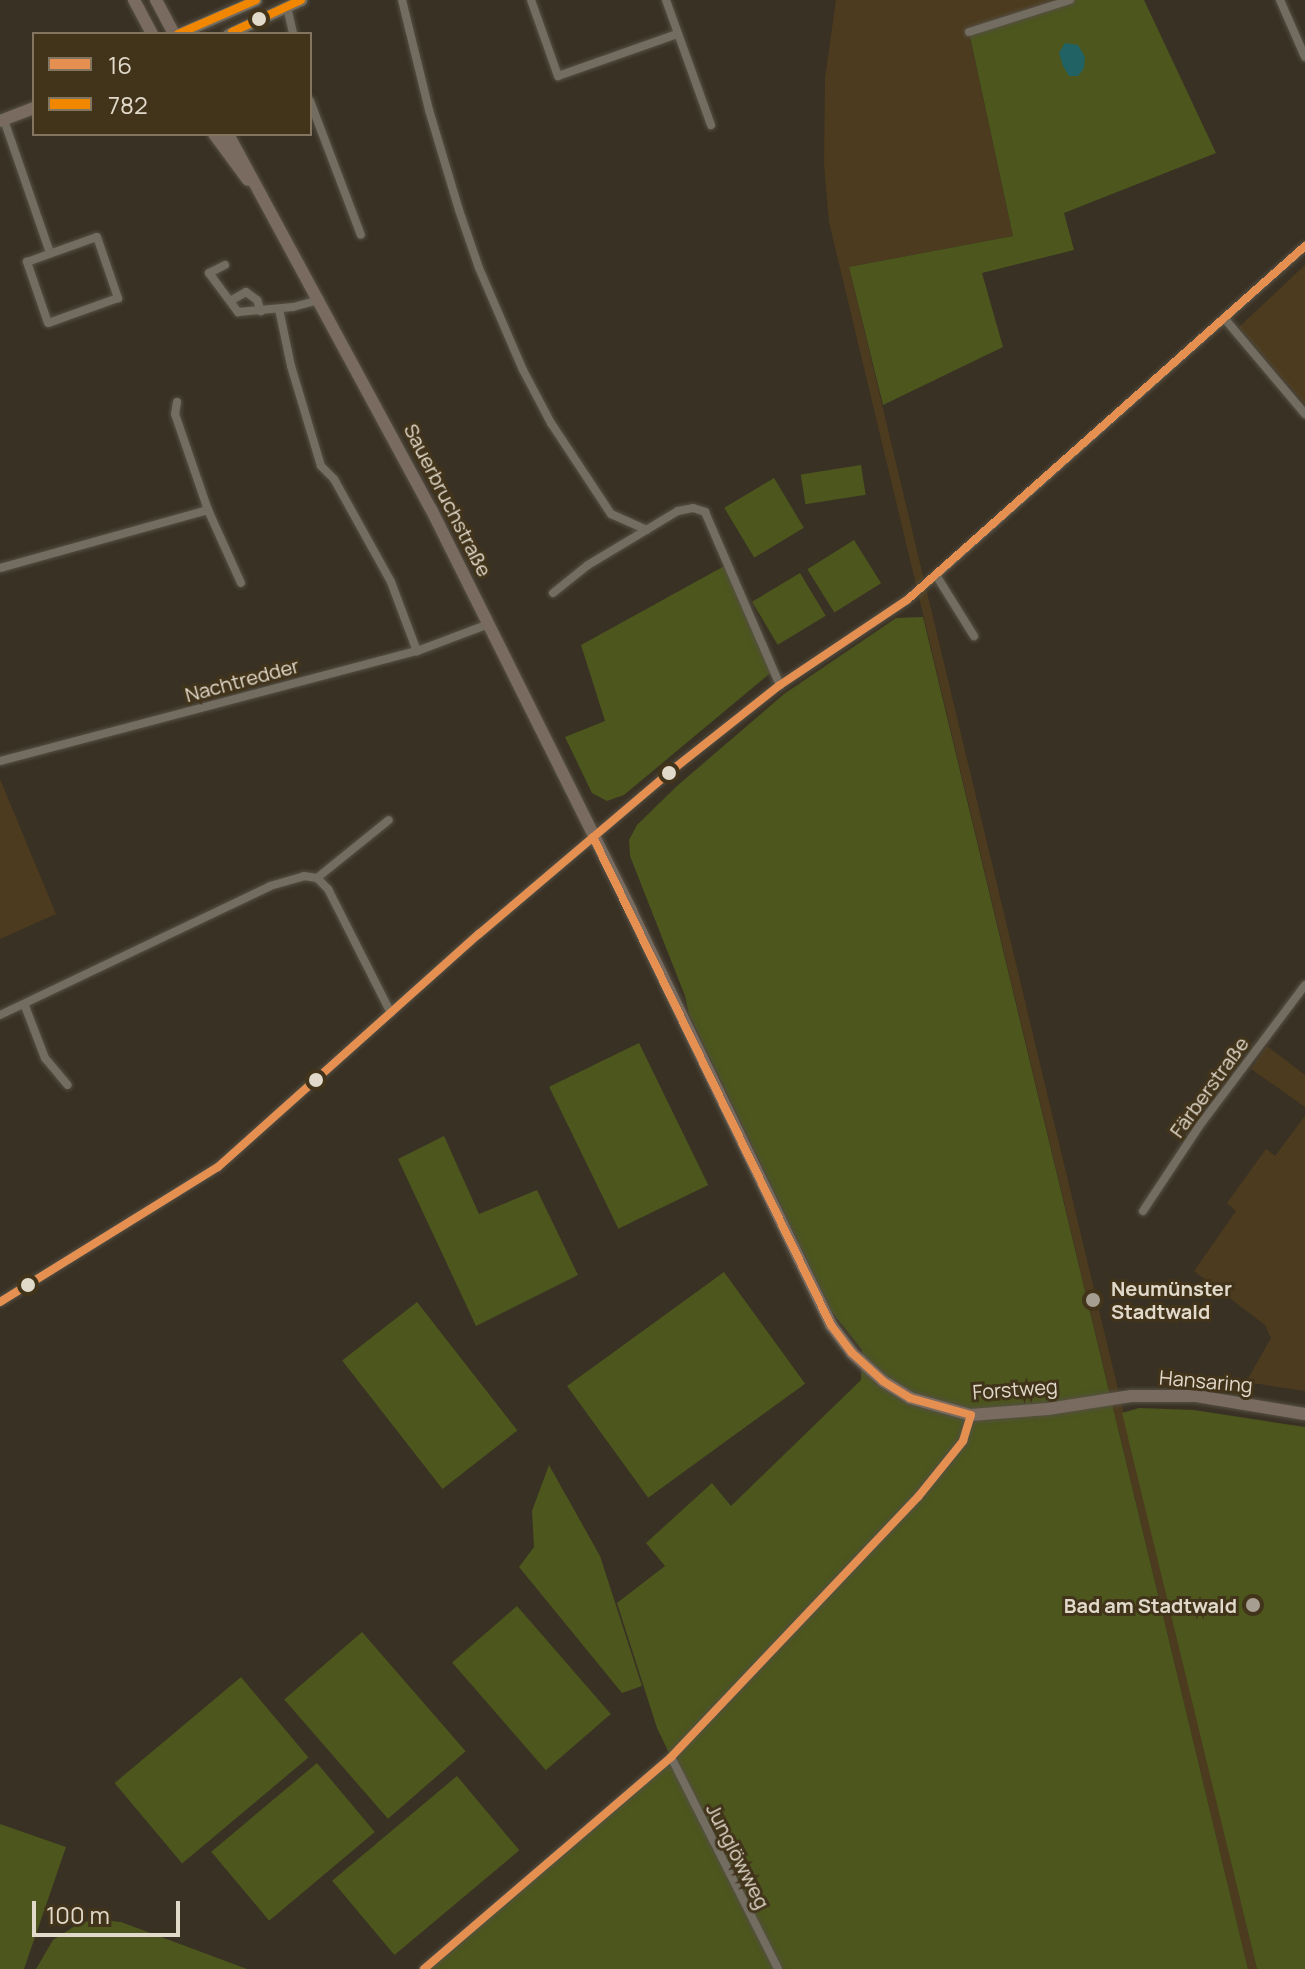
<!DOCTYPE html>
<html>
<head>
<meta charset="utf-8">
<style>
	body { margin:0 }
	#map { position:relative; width:1305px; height:1969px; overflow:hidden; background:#393124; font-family:Manrope,sans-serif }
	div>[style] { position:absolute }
	.built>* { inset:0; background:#4c3b1e }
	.green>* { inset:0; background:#4c561d; transform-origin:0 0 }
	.water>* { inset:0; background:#216364 }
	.roads { filter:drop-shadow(0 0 2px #554f43) drop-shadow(0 0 2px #554f43) }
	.street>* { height:8px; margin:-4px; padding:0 4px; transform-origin:4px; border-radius:4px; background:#736c61 }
	.secondary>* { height:11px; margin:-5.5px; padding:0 5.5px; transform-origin:5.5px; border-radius:5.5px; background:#736c61 }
	.primary>* { height:12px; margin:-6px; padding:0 6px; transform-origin:6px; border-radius:6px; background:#796b60 }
	.bus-1>* { height:8px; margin:-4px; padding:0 4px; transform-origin:4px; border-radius:4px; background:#e58f51 }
	.bus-2>* { height:8px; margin:-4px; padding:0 4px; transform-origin:4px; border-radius:4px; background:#f18700 }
	.dots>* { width:22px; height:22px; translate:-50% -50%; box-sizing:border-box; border:4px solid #42341b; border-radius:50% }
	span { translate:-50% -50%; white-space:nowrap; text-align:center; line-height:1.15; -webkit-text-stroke:6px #42341b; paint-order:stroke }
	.street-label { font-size:20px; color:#e1d9ca }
	.poi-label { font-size:20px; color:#e1d9ca; font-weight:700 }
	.left { translate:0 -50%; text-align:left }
	.right { translate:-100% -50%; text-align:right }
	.legend { position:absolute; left:32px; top:32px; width:280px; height:104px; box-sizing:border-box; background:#42341b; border:2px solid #827661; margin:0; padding:10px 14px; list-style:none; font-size:24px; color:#e1d9ca }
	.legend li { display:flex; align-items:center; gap:16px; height:40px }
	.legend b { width:40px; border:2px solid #827661 }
	.scale { position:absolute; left:32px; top:1901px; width:148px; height:36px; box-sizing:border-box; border:4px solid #e1d9ca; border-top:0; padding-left:10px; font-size:24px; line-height:28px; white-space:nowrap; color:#e1d9ca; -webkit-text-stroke:6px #42341b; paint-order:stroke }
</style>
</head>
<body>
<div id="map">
	<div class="built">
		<div style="clip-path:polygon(836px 0,1070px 0,969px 33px,1013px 236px,849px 267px,1257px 1969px,1248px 1969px,829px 222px,824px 164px,825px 78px)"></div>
		<div style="clip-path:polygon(1305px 265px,1305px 404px,1239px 327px)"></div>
		<div style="clip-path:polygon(0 779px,56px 914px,0 939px)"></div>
		<div style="clip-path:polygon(1267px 1046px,1305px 1075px,1305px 1107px,1251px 1069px)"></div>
		<div style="clip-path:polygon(1305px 1116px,1305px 1391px,1246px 1382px,1271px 1338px,1265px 1325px,1194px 1271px,1236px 1211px,1227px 1203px,1266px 1149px,1275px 1156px)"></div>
	</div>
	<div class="green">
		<div style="clip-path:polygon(1070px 0,1144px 0,1216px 153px,1064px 213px,1074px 250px,982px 273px,1003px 347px,883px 405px,849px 267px,1013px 236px,969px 32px)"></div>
		<div style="left:861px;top:465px;width:30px;height:61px;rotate:81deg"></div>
		<div style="left:774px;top:478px;width:58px;height:58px;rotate:59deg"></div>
		<div style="left:854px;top:540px;width:51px;height:55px;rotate:58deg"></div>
		<div style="clip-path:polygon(728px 564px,774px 670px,624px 795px,607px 801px,592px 793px,565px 737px,605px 721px,581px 645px)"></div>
		<div style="left:800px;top:573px;width:50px;height:56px;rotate:59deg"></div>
		<div style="clip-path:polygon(923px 617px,1248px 1969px,424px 1969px,671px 1757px,657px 1728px,617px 1603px,665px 1566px,646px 1543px,712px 1483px,731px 1506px,861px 1380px,862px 1350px,832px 1312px,689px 1014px,685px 996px,630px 856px,629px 840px,637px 825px,677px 786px,784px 694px,896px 618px)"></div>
		<div style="left:639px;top:1043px;width:158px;height:100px;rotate:64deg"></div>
		<div style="clip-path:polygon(444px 1136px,479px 1214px,537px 1190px,578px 1275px,476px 1326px,398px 1159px)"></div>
		<div style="left:724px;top:1272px;width:138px;height:194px;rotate:54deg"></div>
		<div style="left:417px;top:1302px;width:163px;height:95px;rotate:52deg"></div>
		<div style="clip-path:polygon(1139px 1408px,1194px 1410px,1305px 1427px,1305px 1969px,1257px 1969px,1122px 1413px)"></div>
		<div style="clip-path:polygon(549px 1465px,600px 1556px,642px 1686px,622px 1693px,519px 1567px,534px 1547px,532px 1511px)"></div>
		<div style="left:517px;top:1606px;width:143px;height:86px;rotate:49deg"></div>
		<div style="left:362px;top:1632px;width:158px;height:103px;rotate:49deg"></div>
		<div style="left:241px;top:1677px;width:105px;height:165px;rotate:50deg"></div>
		<div style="left:317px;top:1763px;width:90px;height:138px;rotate:50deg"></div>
		<div style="left:457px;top:1776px;width:97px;height:163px;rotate:50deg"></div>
		<div style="clip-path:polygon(0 1824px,66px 1847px,24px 1969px,0 1969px)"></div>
		<div style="clip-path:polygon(95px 1919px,121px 1922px,247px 1969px,36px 1969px,53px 1940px,78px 1924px)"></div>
	</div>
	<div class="water">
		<div style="clip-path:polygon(1065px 43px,1078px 45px,1085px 57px,1084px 68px,1078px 76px,1069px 76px,1063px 66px,1059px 53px)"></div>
	</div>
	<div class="roads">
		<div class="street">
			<div style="left:402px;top:0;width:113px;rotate:76.2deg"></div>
			<div style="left:429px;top:110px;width:104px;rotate:73.3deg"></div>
			<div style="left:459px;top:210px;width:61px;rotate:71deg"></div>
			<div style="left:479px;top:268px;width:111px;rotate:66.7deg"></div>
			<div style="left:523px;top:370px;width:60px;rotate:62.2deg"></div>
			<div style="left:551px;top:423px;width:109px;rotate:56.6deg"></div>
			<div style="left:611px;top:514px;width:39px;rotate:24deg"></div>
			<div style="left:531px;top:0;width:81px;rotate:70.4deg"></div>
			<div style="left:558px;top:76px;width:126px;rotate:-19.4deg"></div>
			<div style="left:666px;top:0;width:133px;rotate:70.2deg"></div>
			<div style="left:1280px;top:0;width:62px;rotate:66.3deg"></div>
			<div style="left:287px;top:7px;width:28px;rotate:77deg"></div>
			<div style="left:969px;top:32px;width:106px;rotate:-17.6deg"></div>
			<div style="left:310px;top:101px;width:143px;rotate:69.2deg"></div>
			<div style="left:4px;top:120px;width:141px;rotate:70.9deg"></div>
			<div style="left:97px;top:237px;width:65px;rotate:71deg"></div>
			<div style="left:118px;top:298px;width:74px;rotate:160.3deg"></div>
			<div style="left:48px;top:323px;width:65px;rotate:-109deg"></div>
			<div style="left:27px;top:262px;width:74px;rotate:-19.7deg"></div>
			<div style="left:225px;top:265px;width:18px;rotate:153deg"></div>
			<div style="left:209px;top:273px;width:49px;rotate:53.4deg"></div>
			<div style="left:238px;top:312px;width:55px;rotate:-5.2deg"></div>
			<div style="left:293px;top:307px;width:28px;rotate:-15deg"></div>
			<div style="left:232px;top:300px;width:16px;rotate:-30deg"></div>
			<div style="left:246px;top:292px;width:14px;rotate:36deg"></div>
			<div style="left:257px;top:300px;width:12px;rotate:70deg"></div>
			<div style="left:279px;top:309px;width:58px;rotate:78.1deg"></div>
			<div style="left:291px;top:366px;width:104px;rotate:73.3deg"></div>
			<div style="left:321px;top:466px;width:18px;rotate:45deg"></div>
			<div style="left:334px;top:479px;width:118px;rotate:61deg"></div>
			<div style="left:391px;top:582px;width:74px;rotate:69.4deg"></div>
			<div style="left:1224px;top:318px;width:126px;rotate:49.8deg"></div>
			<div style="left:177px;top:402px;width:12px;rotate:99deg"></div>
			<div style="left:175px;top:414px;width:102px;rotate:71deg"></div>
			<div style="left:208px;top:510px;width:80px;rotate:65.7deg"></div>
			<div style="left:0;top:568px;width:216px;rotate:-15.6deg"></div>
			<div style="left:936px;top:575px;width:72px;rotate:58.1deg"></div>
			<div style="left:553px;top:593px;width:45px;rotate:-38.7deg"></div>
			<div style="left:588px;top:565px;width:105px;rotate:-31deg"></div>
			<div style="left:678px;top:511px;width:15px;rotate:-11deg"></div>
			<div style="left:693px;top:508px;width:13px;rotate:18deg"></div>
			<div style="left:705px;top:512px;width:189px;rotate:66.6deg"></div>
			<div style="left:0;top:761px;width:431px;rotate:-14.8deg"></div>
			<div style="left:417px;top:651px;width:77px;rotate:-20.6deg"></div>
			<div style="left:317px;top:878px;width:92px;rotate:-38.9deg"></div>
			<div style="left:25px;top:1006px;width:56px;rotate:69deg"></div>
			<div style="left:45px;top:1058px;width:35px;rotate:50deg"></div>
			<div style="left:0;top:1015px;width:299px;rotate:-25.5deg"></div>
			<div style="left:270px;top:886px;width:35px;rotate:-16deg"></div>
			<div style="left:304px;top:876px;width:13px;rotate:9deg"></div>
			<div style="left:317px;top:878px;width:16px;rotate:45deg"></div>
			<div style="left:328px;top:889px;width:139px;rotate:63.1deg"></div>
			<div style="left:1143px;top:1211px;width:103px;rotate:-56.5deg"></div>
			<div style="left:1200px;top:1125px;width:175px;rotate:-53.1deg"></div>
			<div style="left:0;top:1302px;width:256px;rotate:-31.8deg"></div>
			<div style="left:218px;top:1167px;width:350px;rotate:-41.8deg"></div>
			<div style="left:479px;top:934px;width:258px;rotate:-40.3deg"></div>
			<div style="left:676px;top:767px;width:132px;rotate:-38.3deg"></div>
			<div style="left:780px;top:685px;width:153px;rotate:-33.8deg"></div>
			<div style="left:907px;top:600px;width:38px;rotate:-41deg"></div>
			<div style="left:936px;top:575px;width:494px;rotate:-41.7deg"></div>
			<div style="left:671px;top:1757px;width:237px;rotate:63.2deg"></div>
			<div style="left:424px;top:1969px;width:326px;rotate:-40.6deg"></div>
			<div style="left:671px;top:1757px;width:359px;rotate:-46.5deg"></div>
			<div style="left:918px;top:1497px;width:72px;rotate:-51.2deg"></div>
			<div style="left:963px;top:1441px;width:27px;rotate:-73deg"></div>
		</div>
		<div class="secondary">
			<div style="left:178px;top:34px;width:85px;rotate:-23.6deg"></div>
			<div style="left:228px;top:34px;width:81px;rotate:-25deg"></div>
		</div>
		<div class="primary">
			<div style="left:134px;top:0;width:38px;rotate:62deg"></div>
			<div style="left:156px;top:0;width:38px;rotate:62deg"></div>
			<div style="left:0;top:121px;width:36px;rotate:-21deg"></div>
			<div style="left:214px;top:134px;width:57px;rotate:53.5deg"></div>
			<div style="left:228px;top:134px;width:426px;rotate:61.6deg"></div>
			<div style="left:431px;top:509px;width:449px;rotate:63.5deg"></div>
			<div style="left:631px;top:911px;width:460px;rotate:64.2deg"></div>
			<div style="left:831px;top:1325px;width:35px;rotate:53deg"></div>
			<div style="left:852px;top:1353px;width:42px;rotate:42.1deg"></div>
			<div style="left:883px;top:1381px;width:32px;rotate:32deg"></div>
			<div style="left:910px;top:1398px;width:63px;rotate:15.6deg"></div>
			<div style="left:971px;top:1415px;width:77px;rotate:-4.5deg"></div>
			<div style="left:1048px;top:1409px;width:84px;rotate:-8.9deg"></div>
			<div style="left:1131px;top:1396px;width:65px"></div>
			<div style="left:1196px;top:1396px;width:110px;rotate:9.4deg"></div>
		</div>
	</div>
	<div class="bus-1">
		<div style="left:0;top:1302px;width:256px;rotate:-31.8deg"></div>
		<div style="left:218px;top:1167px;width:350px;rotate:-41.8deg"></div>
		<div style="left:479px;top:934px;width:258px;rotate:-40.3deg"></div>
		<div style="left:676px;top:767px;width:132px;rotate:-38.3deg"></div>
		<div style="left:780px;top:685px;width:153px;rotate:-33.8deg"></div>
		<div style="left:907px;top:600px;width:533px;rotate:-41.65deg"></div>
		<div style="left:424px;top:1969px;width:326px;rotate:-40.6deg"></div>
		<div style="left:671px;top:1757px;width:359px;rotate:-46.5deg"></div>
		<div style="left:918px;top:1497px;width:72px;rotate:-51.2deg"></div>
		<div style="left:963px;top:1441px;width:27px;rotate:-73deg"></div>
		<div style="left:971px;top:1415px;width:63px;rotate:-164.4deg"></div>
		<div style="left:910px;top:1398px;width:32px;rotate:-148deg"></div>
		<div style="left:883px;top:1381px;width:42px;rotate:-137.9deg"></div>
		<div style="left:852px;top:1353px;width:35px;rotate:-127deg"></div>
		<div style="left:831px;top:1325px;width:543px;rotate:-116deg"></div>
	</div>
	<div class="bus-2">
		<div style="left:232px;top:32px;width:76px;rotate:-24.9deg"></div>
		<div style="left:178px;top:34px;width:85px;rotate:-23.6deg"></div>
	</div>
	<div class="dots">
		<div style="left:259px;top:19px;background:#e1d9ca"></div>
		<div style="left:669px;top:773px;background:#e1d9ca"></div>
		<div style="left:316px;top:1080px;background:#e1d9ca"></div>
		<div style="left:28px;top:1285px;background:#e1d9ca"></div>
		<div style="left:1093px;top:1300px;background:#a69e90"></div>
		<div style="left:1253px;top:1605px;background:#a69e90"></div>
	</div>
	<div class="street-label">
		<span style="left:448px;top:500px;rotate:63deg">Sauerbruchstraße</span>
		<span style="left:242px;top:680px;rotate:-15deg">Nachtredder</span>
		<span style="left:1209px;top:1087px;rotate:-54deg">Färberstraße</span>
		<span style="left:1206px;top:1381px;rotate:5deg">Hansaring</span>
		<span style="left:1015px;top:1389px;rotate:-4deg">Forstweg</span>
		<span style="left:738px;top:1856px;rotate:63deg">Junglöwweg</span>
	</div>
	<div class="poi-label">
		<span class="left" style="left:1111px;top:1300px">Neumünster<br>Stadtwald</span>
		<span class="right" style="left:1237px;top:1605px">Bad am Stadtwald</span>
	</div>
	<ul class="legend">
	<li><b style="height:10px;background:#e58f51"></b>16</li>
	<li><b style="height:10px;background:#f18700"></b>782</li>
	</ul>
	<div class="scale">100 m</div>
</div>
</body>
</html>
